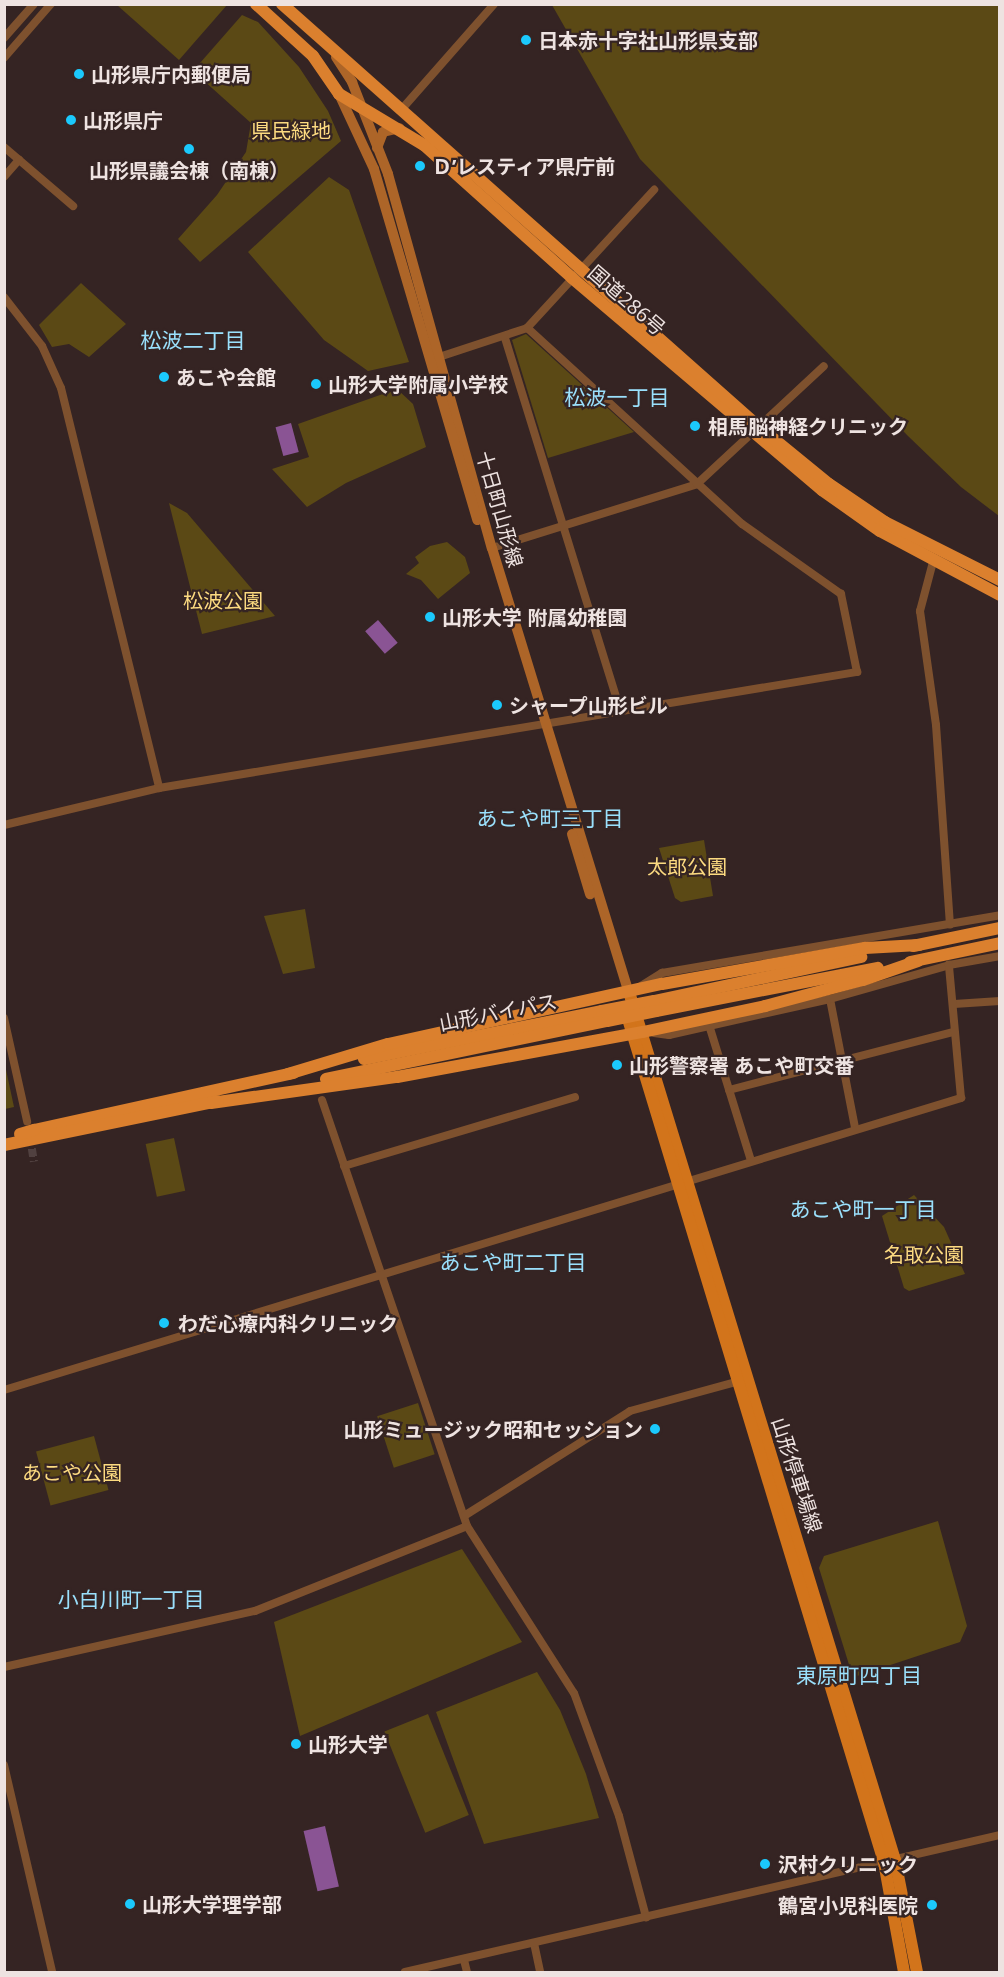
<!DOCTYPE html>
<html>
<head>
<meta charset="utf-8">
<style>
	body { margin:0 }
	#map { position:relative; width:1004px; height:1977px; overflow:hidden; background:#352423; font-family:"Open Sans","Noto Sans JP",sans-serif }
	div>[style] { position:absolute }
	.green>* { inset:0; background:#5b4915; transform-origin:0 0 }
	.water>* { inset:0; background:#8a5494; transform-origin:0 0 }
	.minor-tunnel>* { height:8px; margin-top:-4px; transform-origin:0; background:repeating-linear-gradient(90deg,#514140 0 8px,transparent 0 12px) }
	.minor>* { height:8px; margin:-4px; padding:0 4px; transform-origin:4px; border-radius:4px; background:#7e512e }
	.secondary>* { height:10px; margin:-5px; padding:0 5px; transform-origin:5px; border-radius:5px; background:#ad6528 }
	.primary>* { height:12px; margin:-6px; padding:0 6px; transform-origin:6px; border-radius:6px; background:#d2741b }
	.trunk>* { height:12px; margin:-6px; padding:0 6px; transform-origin:6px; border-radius:6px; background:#db802e }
	.trunk-bridge>* { height:12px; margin:-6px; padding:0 6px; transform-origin:6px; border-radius:6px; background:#db802e }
	.dots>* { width:16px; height:16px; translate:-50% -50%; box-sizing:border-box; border:3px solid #352423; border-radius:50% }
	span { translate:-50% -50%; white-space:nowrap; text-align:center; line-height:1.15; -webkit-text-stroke:4.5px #352423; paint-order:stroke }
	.poi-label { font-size:20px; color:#eee3e1; font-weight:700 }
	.left { translate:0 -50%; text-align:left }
	.right { translate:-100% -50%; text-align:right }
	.park-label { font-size:20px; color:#fcda80 }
	.street-label { font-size:20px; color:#eee3e1 }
	.neighbourhood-label { font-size:21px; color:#9ae0fc }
	.frame { position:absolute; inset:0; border:6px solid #eee3e1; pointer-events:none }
</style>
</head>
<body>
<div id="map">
	<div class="green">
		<div style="clip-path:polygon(117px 5px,227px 5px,179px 60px)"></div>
		<div style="clip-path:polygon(552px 5px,999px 5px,999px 516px,961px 487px,908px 436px,640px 159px)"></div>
		<div style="clip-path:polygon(242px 15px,258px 22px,299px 67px,328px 111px,341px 141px,200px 262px,178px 239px,217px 195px,246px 152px,251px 123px,193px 71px)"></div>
		<div style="clip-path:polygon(329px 177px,349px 190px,409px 362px,368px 371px,361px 366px,324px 340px,248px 252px)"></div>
		<div style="clip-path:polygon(81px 283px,126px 324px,89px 357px,69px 344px,52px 347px,39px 325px)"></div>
		<div style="clip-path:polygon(526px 334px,634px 432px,548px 458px,512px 340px)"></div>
		<div style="clip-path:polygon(397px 389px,413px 404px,426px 447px,346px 483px,307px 507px,272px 469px,309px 457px,298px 424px)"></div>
		<div style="clip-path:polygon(169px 503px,187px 513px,275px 616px,202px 634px)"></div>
		<div style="clip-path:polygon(447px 542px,465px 557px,470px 573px,438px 599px,421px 580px,406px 574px,419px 563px,415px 557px,430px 546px)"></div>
		<div style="clip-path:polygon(704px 840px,713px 896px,681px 902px,675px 898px,659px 848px)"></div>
		<div style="clip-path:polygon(305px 909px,315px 968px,283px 974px,264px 916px)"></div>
		<div style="clip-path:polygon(5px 1065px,14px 1107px,5px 1109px,4px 1109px)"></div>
		<div style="left:174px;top:1138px;width:54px;height:29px;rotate:78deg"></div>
		<div style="clip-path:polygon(914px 1195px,944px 1227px,965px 1274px,909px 1291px,904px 1288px,882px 1216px)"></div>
		<div style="left:418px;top:1403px;width:54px;height:43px;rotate:72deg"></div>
		<div style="left:94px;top:1436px;width:56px;height:60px;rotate:75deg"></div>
		<div style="clip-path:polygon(938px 1521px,967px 1626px,960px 1642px,857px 1676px,851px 1671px,819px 1568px,824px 1556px)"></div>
		<div style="clip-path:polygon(462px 1549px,522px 1642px,300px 1736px,274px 1622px)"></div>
		<div style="clip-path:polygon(537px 1672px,560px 1710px,586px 1774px,599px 1818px,484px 1844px,436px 1712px)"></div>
		<div style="left:428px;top:1714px;width:109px;height:47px;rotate:68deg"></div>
	</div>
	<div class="water">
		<div style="left:291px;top:423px;width:30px;height:16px;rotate:75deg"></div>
		<div style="left:378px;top:620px;width:30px;height:17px;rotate:49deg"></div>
		<div style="left:325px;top:1826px;width:62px;height:22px;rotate:77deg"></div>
	</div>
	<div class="minor-tunnel">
		<div style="left:30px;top:1137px;width:25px;rotate:81deg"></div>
	</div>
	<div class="minor">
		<div style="left:4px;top:38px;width:45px;rotate:-48.6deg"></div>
		<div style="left:4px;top:58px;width:72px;rotate:-49deg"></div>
		<div style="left:401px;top:110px;width:141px;rotate:-48.7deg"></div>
		<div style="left:4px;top:147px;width:91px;rotate:40.5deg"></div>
		<div style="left:4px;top:177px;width:23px;rotate:-49deg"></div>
		<div style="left:4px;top:297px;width:62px;rotate:52.2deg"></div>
		<div style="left:42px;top:346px;width:46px;rotate:65.7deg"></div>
		<div style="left:61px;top:388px;width:412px;rotate:76.2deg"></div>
		<div style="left:505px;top:338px;width:388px;rotate:72.8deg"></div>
		<div style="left:439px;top:357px;width:93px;rotate:-18.2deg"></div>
		<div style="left:527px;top:328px;width:188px;rotate:-47.4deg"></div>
		<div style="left:492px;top:548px;width:215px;rotate:-17.3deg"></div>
		<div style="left:697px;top:484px;width:173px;rotate:-42.9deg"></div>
		<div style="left:934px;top:558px;width:55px;rotate:104.8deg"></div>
		<div style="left:920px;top:611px;width:115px;rotate:82deg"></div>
		<div style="left:936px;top:725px;width:200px;rotate:86deg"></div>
		<div style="left:4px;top:825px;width:159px;rotate:-13.4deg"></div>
		<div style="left:159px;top:788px;width:708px;rotate:-9.44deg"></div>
		<div style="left:857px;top:672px;width:80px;rotate:-101.6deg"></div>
		<div style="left:841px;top:594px;width:121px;rotate:-144.7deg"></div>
		<div style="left:742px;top:524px;width:291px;rotate:-137.6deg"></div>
		<div style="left:641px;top:986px;width:25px;rotate:-32deg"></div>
		<div style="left:662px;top:973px;width:343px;rotate:-9.7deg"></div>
		<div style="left:830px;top:999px;width:131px;rotate:79deg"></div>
		<div style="left:954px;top:1004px;width:46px;rotate:-3.7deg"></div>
		<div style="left:4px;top:1018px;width:106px;rotate:77.4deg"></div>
		<div style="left:709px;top:1025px;width:142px;rotate:72.8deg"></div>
		<div style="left:654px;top:1033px;width:15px;rotate:8deg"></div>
		<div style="left:669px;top:1035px;width:165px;rotate:-12.6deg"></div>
		<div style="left:830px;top:999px;width:124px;rotate:-15.9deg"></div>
		<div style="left:949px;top:965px;width:52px;rotate:-10deg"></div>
		<div style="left:729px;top:1090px;width:232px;rotate:-14.5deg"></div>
		<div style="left:322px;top:1100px;width:450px;rotate:71.2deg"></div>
		<div style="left:467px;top:1526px;width:198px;rotate:57.4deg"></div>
		<div style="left:574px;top:1693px;width:131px;rotate:69.9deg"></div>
		<div style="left:619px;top:1816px;width:105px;rotate:75deg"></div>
		<div style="left:344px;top:1166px;width:241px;rotate:-16.6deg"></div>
		<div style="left:4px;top:1390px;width:1001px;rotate:-16.97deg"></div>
		<div style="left:961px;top:1098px;width:134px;rotate:-95.2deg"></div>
		<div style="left:464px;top:1516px;width:196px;rotate:-32.3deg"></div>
		<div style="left:630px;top:1411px;width:114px;rotate:-15.3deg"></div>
		<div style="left:4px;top:1667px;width:257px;rotate:-12.6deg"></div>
		<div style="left:255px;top:1611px;width:228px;rotate:-21.8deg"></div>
		<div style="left:4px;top:1765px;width:212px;rotate:76.9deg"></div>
		<div style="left:534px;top:1943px;width:30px;rotate:78deg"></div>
		<div style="left:464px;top:1960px;width:12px;rotate:76deg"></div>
		<div style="left:405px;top:1972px;width:611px;rotate:-12.97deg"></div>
	</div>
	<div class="secondary">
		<div style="left:336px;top:57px;width:30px;rotate:57deg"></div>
		<div style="left:352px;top:82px;width:99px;rotate:68.6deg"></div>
		<div style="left:388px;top:174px;width:388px;rotate:74.5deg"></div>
		<div style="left:492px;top:548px;width:465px;rotate:72.9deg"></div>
		<div style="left:339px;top:94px;width:83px;rotate:65deg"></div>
		<div style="left:374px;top:169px;width:366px;rotate:73.6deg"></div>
		<div style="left:377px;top:148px;width:17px;rotate:-69deg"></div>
		<div style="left:383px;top:132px;width:17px;rotate:-13deg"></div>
		<div style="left:572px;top:834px;width:63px;rotate:73.3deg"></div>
	</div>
	<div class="primary">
		<div style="left:629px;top:992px;width:908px;rotate:72.96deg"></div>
		<div style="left:895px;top:1860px;width:114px;rotate:78.9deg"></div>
		<div style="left:625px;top:1009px;width:891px;rotate:73.11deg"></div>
		<div style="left:884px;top:1862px;width:112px;rotate:79.7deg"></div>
	</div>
	<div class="trunk">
		<div style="left:256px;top:4px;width:77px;rotate:42.4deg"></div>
		<div style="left:313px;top:56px;width:46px;rotate:55.6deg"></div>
		<div style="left:339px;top:94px;width:99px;rotate:31deg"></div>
		<div style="left:424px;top:145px;width:199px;rotate:41.9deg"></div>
		<div style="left:572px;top:278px;width:328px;rotate:40.3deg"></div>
		<div style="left:822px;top:490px;width:71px;rotate:35.3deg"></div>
		<div style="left:880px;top:531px;width:136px;rotate:28.1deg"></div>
		<div style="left:282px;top:4px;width:638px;rotate:41.57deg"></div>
		<div style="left:759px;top:427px;width:90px;rotate:39.2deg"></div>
		<div style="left:829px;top:484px;width:68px;rotate:34.2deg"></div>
		<div style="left:885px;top:522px;width:129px;rotate:26.8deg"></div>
		<div style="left:913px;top:946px;width:89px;rotate:-11.7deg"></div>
		<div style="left:910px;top:962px;width:92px;rotate:-11.9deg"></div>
		<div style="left:654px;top:1001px;width:212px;rotate:-12deg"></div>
		<div style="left:656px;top:1011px;width:226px;rotate:-11deg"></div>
		<div style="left:364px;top:1059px;width:243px;rotate:-11.4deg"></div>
		<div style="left:288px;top:1074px;width:104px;rotate:-16.7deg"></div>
		<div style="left:388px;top:1044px;width:280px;rotate:-12.4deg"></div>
		<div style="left:662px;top:984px;width:206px;rotate:-10.1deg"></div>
		<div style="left:865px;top:948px;width:54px;rotate:-3.2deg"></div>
		<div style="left:326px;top:1079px;width:287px;rotate:-11.7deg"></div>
		<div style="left:211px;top:1103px;width:188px;rotate:-8deg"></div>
		<div style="left:397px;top:1077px;width:250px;rotate:-10.4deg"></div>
		<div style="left:643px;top:1032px;width:125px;rotate:-12deg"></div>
		<div style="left:765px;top:1006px;width:101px;rotate:-14.9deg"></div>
		<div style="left:863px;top:980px;width:58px;rotate:-19.1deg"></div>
		<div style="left:34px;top:1130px;width:266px;rotate:-12.4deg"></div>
		<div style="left:4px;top:1145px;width:218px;rotate:-11.6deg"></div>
	</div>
	<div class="trunk-bridge">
		<div style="left:602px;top:1011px;width:53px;rotate:-10.9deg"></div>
		<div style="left:607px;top:1021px;width:50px;rotate:-11.5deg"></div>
		<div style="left:20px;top:1134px;width:15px;rotate:-16deg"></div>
	</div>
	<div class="dots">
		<div style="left:526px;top:40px;background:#1bc9fc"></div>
		<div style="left:79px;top:74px;background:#1bc9fc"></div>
		<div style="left:71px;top:120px;background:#1bc9fc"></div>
		<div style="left:189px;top:149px;background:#1bc9fc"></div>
		<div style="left:420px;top:166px;background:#1bc9fc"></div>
		<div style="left:164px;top:377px;background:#1bc9fc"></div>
		<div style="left:316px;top:384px;background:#1bc9fc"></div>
		<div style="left:695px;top:426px;background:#1bc9fc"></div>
		<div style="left:430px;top:617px;background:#1bc9fc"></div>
		<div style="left:497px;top:705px;background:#1bc9fc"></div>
		<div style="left:617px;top:1065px;background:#1bc9fc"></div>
		<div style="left:164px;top:1323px;background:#1bc9fc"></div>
		<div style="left:655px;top:1429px;background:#1bc9fc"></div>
		<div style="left:296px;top:1744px;background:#1bc9fc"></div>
		<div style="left:765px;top:1864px;background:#1bc9fc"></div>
		<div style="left:130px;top:1904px;background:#1bc9fc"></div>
		<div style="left:932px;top:1905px;background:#1bc9fc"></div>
	</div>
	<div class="poi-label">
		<span class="left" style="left:538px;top:40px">日本赤十字社山形県支部</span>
		<span class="left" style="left:91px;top:74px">山形県庁内郵便局</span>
		<span class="left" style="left:83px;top:120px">山形県庁</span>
		<span class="left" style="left:432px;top:166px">Ｄ’レスティア県庁前</span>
		<span style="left:189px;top:170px">山形県議会棟（南棟）</span>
		<span class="left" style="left:176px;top:377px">あこや会館</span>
		<span class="left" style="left:328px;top:384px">山形大学附属小学校</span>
		<span class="left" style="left:708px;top:426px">相馬脳神経クリニック</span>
		<span class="left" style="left:442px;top:617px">山形大学 附属幼稚園</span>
		<span class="left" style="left:509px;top:705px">シャープ山形ビル</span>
		<span class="left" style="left:629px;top:1065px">山形警察署 あこや町交番</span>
		<span class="left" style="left:178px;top:1323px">わだ心療内科クリニック</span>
		<span class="right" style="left:643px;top:1429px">山形ミュージック昭和セッション</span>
		<span class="left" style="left:308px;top:1744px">山形大学</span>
		<span class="left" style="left:778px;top:1864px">沢村クリニック</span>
		<span class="left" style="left:142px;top:1904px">山形大学理学部</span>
		<span class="right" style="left:918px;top:1905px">鶴宮小児科医院</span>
	</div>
	<div class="park-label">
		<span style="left:291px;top:130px">県民緑地</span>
		<span style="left:223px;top:600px">松波公園</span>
		<span style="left:687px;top:866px">太郎公園</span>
		<span style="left:924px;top:1254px">名取公園</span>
		<span style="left:72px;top:1472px">あこや公園</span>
	</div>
	<div class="street-label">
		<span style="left:627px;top:300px;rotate:41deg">国道286号</span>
		<span style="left:500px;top:509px;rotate:74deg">十日町山形線</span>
		<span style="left:498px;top:1012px;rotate:-11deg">山形バイパス</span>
		<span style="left:797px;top:1475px;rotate:72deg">山形停車場線</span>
	</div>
	<div class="neighbourhood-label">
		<span style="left:193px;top:340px">松波二丁目</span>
		<span style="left:617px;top:397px">松波一丁目</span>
		<span style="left:550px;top:818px">あこや町三丁目</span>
		<span style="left:863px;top:1209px">あこや町一丁目</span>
		<span style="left:513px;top:1262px">あこや町二丁目</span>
		<span style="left:131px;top:1599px">小白川町一丁目</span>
		<span style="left:859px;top:1675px">東原町四丁目</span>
	</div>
	<div class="frame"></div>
</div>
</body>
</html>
